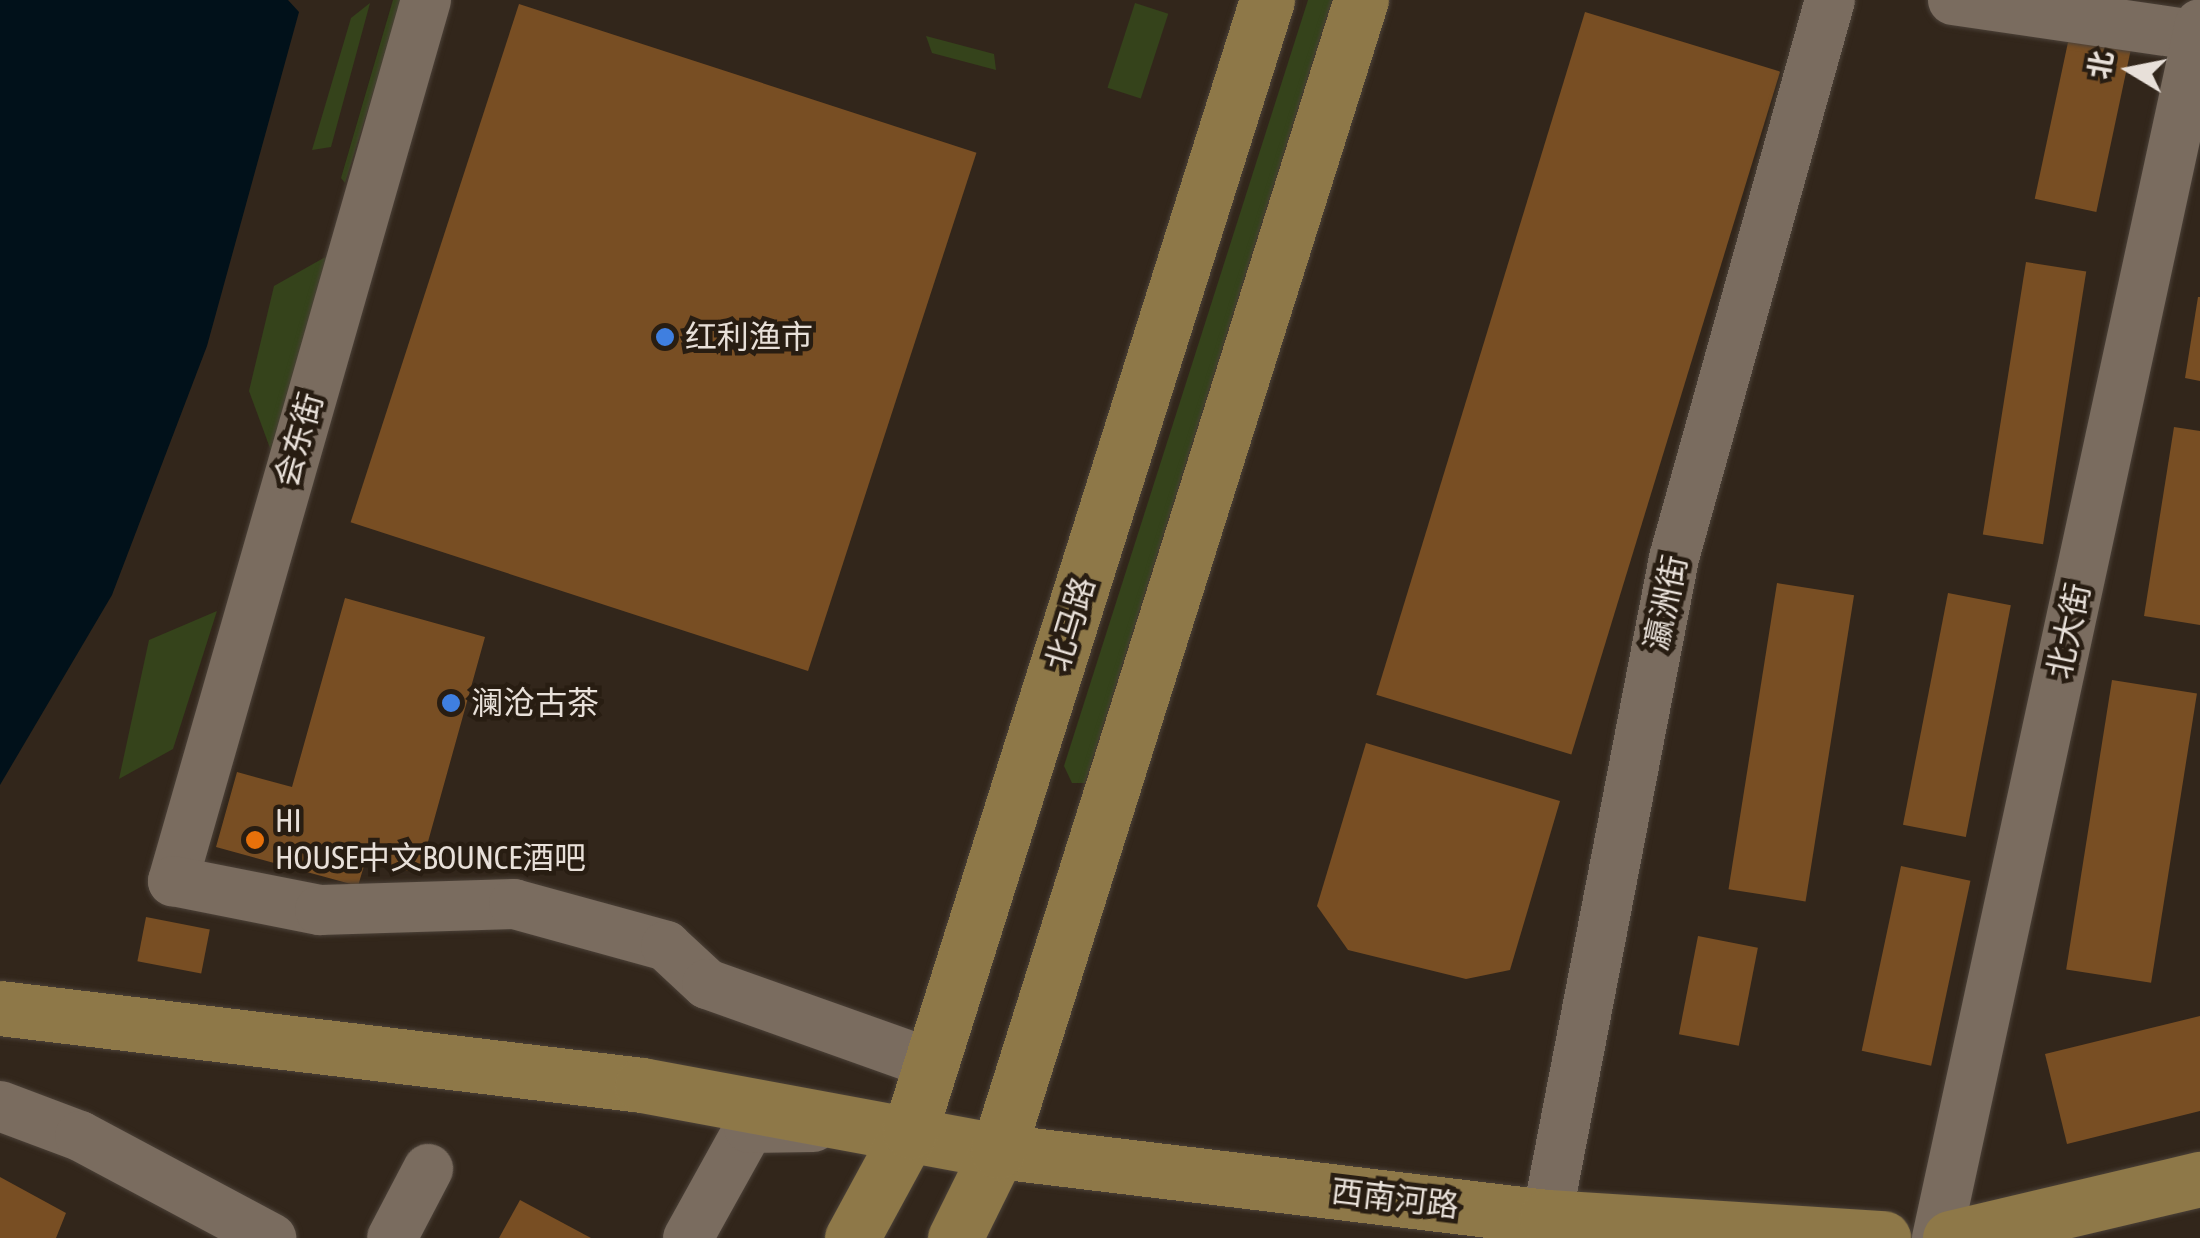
<!DOCTYPE html>
<html>
<head>
<meta charset="utf-8">
<style>
	body { margin:0 }
	#map { position:relative; width:2200px; height:1238px; overflow:hidden; background:#32261b; font-family:"Asap Condensed","Noto Sans SC",sans-serif }
	div>[style] { position:absolute }
	.green>* { inset:0; background:#35431b; transform-origin:0 0 }
	.water>* { inset:0; background:#01111a }
	.building>* { inset:0; background:#784e23; transform-origin:0 0 }
	.roads { filter:drop-shadow(0 0 2px #4b4138) drop-shadow(0 0 2px #4b4138) }
	.minor>* { height:50px; margin:-25px; padding:0 25px; transform-origin:25px; border-radius:25px; background:#7a6c5f }
	.major>* { height:55px; margin:-27.5px; padding:0 27.5px; transform-origin:27.5px; border-radius:27.5px; background:#8e7848 }
	.dots>* { width:28px; height:28px; translate:-50% -50%; box-sizing:border-box; border:5px solid #281d12; border-radius:50% }
	span { translate:-50% -50%; white-space:nowrap; text-align:center; line-height:1.15; -webkit-text-stroke:9px #281d12; paint-order:stroke }
	.poi-label { font-size:32px; color:#e8e0d9 }
	.left { translate:0 -50%; text-align:left }
	.street-label { font-size:32px; color:#e8e0d9 }
	.north { position:absolute; left:2080px; top:20px; width:100px; height:100px; -webkit-text-stroke:8px #281d12; paint-order:stroke; rotate:280deg; font-size:28px; font-weight:700; line-height:40px; text-align:center; color:#e8e0d9 }
	.north::after { content:''; display:block; margin:auto; width:35px; height:45px; background:#e8e0d9; clip-path:polygon(50% 0,100% 100%,50% 72%,0 100%) }
</style>
</head>
<body>
<div id="map">
	<div class="green">
		<div style="clip-path:polygon(393px 0,402px 0,345px 183px,341px 178px)"></div>
		<div style="clip-path:polygon(1308px 0,1332px 0,1085px 783px,1072px 783px,1064px 766px)"></div>
		<div style="clip-path:polygon(370px 3px,331px 147px,312px 150px,351px 18px)"></div>
		<div style="left:1135px;top:3px;width:35px;height:89px;rotate:18deg"></div>
		<div style="clip-path:polygon(926px 36px,994px 54px,996px 70px,932px 53px)"></div>
		<div style="clip-path:polygon(336px 251px,274px 459px,249px 391px,274px 286px)"></div>
		<div style="clip-path:polygon(217px 611px,173px 749px,119px 779px,149px 640px)"></div>
	</div>
	<div class="water">
		<div style="clip-path:polygon(0 0,288px 0,299px 12px,207px 346px,112px 595px,0 785px)"></div>
	</div>
	<div class="building">
		<div style="left:519px;top:4px;width:481px;height:545px;rotate:18deg"></div>
		<div style="left:1585px;top:12px;width:204px;height:714px;rotate:17deg"></div>
		<div style="left:2074px;top:14px;width:63px;height:189px;rotate:12deg"></div>
		<div style="left:2026px;top:262px;width:61px;height:276px;rotate:9deg"></div>
		<div style="clip-path:polygon(2198px 297px,2200px 297px,2200px 381px,2185px 378px)"></div>
		<div style="clip-path:polygon(2174px 427px,2200px 431px,2200px 625px,2144px 616px)"></div>
		<div style="left:1777px;top:583px;width:78px;height:310px;rotate:9deg"></div>
		<div style="left:1948px;top:593px;width:64px;height:236px;rotate:11deg"></div>
		<div style="clip-path:polygon(345px 598px,485px 637px,419px 874px,366px 859px,358px 886px,216px 847px,237px 772px,292px 787px)"></div>
		<div style="left:2112px;top:680px;width:86px;height:293px;rotate:9deg"></div>
		<div style="clip-path:polygon(1366px 743px,1560px 801px,1510px 970px,1466px 979px,1348px 950px,1317px 906px)"></div>
		<div style="left:1901px;top:866px;width:71px;height:189px;rotate:12deg"></div>
		<div style="left:146px;top:917px;width:65px;height:45px;rotate:11deg"></div>
		<div style="left:1698px;top:936px;width:61px;height:100px;rotate:11deg"></div>
		<div style="clip-path:polygon(2200px 1016px,2200px 1111px,2067px 1144px,2045px 1054px)"></div>
		<div style="clip-path:polygon(0 1177px,66px 1213px,56px 1238px,0 1238px)"></div>
		<div style="clip-path:polygon(520px 1200px,591px 1238px,499px 1238px)"></div>
	</div>
	<div class="roads">
		<div class="minor">
			<div style="left:426px;top:0;width:917px;rotate:106.02deg"></div>
			<div style="left:173px;top:881px;width:150px;rotate:11.2deg"></div>
			<div style="left:320px;top:910px;width:194px;rotate:-1.8deg"></div>
			<div style="left:514px;top:904px;width:158px;rotate:15.4deg"></div>
			<div style="left:666px;top:946px;width:56px;rotate:42.8deg"></div>
			<div style="left:707px;top:984px;width:239px;rotate:19.6deg"></div>
			<div style="left:1953px;top:0;width:250px;rotate:8.3deg"></div>
			<div style="left:0;top:1106px;width:85px;rotate:20.6deg"></div>
			<div style="left:80px;top:1136px;width:217px;rotate:28.1deg"></div>
			<div style="left:1547px;top:1217px;width:671px;rotate:-79.09deg"></div>
			<div style="left:1674px;top:558px;width:579px;rotate:-74.38deg"></div>
			<div style="left:392px;top:1238px;width:78px;rotate:-62.4deg"></div>
			<div style="left:688px;top:1238px;width:126px;rotate:-61deg"></div>
			<div style="left:749px;top:1128px;width:64px;rotate:-0.9deg"></div>
			<div style="left:1937px;top:1238px;width:1242px;rotate:-77.78deg"></div>
		</div>
		<div class="major">
			<div style="left:0;top:1008px;width:647px;rotate:6.84deg"></div>
			<div style="left:642px;top:1085px;width:362px;rotate:10.5deg"></div>
			<div style="left:998px;top:1151px;width:553px;rotate:6.86deg"></div>
			<div style="left:1547px;top:1217px;width:337px;rotate:3.6deg"></div>
			<div style="left:852px;top:1238px;width:122px;rotate:-61.5deg"></div>
			<div style="left:910px;top:1131px;width:1186px;rotate:-72.48deg"></div>
			<div style="left:955px;top:1238px;width:97px;rotate:-63.7deg"></div>
			<div style="left:998px;top:1151px;width:1207px;rotate:-72.5deg"></div>
			<div style="left:1950px;top:1238px;width:257px;rotate:-13.3deg"></div>
		</div>
	</div>
	<div class="dots">
		<div style="left:665px;top:337px;background:#3f7fe0"></div>
		<div style="left:451px;top:703px;background:#3f7fe0"></div>
		<div style="left:255px;top:840px;background:#e8710a"></div>
	</div>
	<div class="poi-label">
		<span class="left" style="left:685px;top:337px">红利渔市</span>
		<span class="left" style="left:471px;top:703px">澜沧古茶</span>
		<span class="left" style="left:275px;top:840px">HI<br>HOUSE中文BOUNCE酒吧</span>
	</div>
	<div class="street-label">
		<span style="left:299px;top:440px;rotate:-74deg">会东街</span>
		<span style="left:1666px;top:603px;rotate:-78deg">瀛洲街</span>
		<span style="left:1071px;top:624px;rotate:-73deg">北马路</span>
		<span style="left:2069px;top:631px;rotate:-78deg">北大街</span>
		<span style="left:1395px;top:1199px;rotate:7deg">西南河路</span>
	</div>
	<div class="north">北</div>
</div>
</body>
</html>
